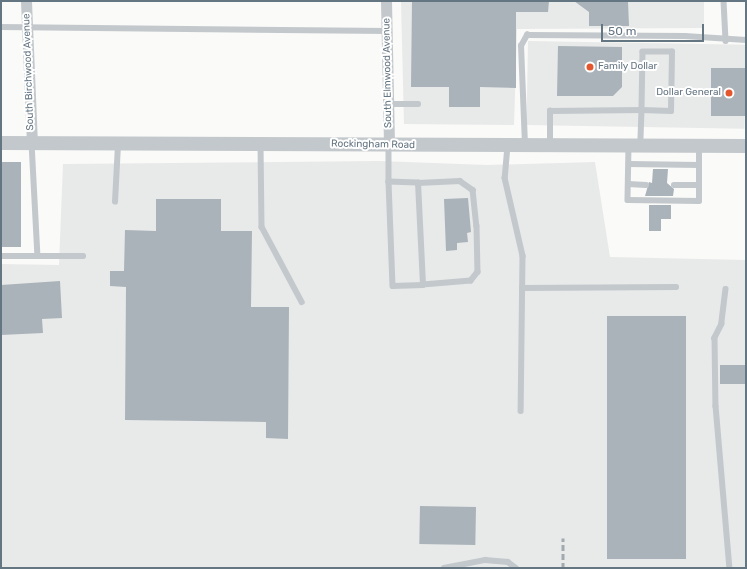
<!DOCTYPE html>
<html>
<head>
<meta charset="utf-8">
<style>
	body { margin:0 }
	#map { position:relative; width:747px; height:569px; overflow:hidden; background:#fafaf8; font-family:Rubik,sans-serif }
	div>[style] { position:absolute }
	.built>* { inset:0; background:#e8e9e9; transform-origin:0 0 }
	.building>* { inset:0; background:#aab3b9; transform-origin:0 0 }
	.service>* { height:5.5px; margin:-2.75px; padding:0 2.75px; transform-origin:2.75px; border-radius:2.75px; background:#c3c8cc }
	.minor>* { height:11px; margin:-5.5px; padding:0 5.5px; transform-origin:5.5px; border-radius:5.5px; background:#c3c8cc }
	.tertiary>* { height:14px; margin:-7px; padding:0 7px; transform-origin:7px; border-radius:7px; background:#c3c8cc }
	.rail>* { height:3px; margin-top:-1.5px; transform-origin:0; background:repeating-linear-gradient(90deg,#a2aab0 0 6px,transparent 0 9px) }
	.dots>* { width:11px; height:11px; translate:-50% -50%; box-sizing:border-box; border:2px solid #fff; border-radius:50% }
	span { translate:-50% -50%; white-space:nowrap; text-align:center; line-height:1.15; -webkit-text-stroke:4px #fff; paint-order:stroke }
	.poi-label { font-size:10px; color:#657683 }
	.left { translate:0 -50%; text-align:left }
	.right { translate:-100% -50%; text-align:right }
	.street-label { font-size:10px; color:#657683 }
	.frame { position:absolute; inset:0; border:2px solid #657683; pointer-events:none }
	.scale { position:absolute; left:601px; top:24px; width:103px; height:18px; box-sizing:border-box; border:2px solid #657683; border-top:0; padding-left:5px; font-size:12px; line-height:14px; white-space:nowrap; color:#657683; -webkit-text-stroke:3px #fff; paint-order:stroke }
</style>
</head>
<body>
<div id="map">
	<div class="built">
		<div style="clip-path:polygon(401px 1px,704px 1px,704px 28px,517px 29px,514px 125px,404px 124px)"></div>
		<div style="left:528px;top:41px;width:218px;height:84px;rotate:1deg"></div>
		<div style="clip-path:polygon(379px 161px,487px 165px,595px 162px,610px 257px,746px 260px,746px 568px,1px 568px,1px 264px,59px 265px,63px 164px)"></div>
	</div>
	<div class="building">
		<div style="clip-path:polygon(412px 1px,549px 1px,548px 12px,516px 12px,516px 88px,480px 87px,480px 107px,449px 107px,449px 87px,411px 87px)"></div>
		<div style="clip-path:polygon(574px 1px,628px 1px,629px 26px,589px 26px,589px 12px)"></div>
		<div style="clip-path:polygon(558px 46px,622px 47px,622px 87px,613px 96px,557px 96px)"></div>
		<div style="left:746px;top:68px;width:48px;height:35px;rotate:90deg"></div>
		<div style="left:1px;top:162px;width:20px;height:85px"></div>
		<div style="clip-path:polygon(653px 169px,668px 169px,667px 183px,674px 189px,673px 196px,645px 196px,649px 182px,652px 183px)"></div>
		<div style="clip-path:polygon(468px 198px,471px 232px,467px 233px,468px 242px,457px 243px,457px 250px,446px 251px,444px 199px)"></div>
		<div style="clip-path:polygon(156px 199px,221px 199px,221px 231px,252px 231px,251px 307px,289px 307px,288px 439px,266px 438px,266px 422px,125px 420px,126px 287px,110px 286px,110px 271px,124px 271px,125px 230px,156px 231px)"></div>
		<div style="clip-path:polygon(649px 205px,671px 205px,671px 219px,661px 219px,661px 231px,649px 231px)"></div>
		<div style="clip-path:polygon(60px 281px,62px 318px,42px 319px,43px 333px,1px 335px,1px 285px)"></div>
		<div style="left:607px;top:316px;width:79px;height:243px"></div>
		<div style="left:746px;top:365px;width:19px;height:26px;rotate:90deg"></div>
		<div style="left:420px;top:506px;width:56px;height:38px;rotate:1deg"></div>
	</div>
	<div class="service">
		<div style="left:724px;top:1px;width:40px;rotate:87.1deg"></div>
		<div style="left:1px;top:27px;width:387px;rotate:0.6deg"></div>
		<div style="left:389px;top:104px;width:29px"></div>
		<div style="left:32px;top:143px;width:113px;rotate:87deg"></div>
		<div style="left:550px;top:144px;width:33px;rotate:-90deg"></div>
		<div style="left:550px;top:111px;width:92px;rotate:-0.6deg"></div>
		<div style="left:642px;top:110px;width:29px;rotate:2deg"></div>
		<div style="left:671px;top:111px;width:59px;rotate:-89deg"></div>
		<div style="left:672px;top:52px;width:29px;rotate:180deg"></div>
		<div style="left:643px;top:52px;width:58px;rotate:91deg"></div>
		<div style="left:642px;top:110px;width:35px;rotate:92deg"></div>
		<div style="left:261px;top:145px;width:82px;rotate:89.3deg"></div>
		<div style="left:262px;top:227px;width:85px;rotate:61.9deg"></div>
		<div style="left:525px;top:145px;width:99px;rotate:-92.3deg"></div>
		<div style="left:521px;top:46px;width:13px;rotate:-61deg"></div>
		<div style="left:527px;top:35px;width:158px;rotate:0.4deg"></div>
		<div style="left:685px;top:36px;width:61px;rotate:3.8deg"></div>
		<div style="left:389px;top:146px;width:36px;rotate:90deg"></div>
		<div style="left:389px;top:182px;width:104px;rotate:87.8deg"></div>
		<div style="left:393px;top:286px;width:30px;rotate:-2deg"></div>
		<div style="left:423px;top:285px;width:102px;rotate:-92.8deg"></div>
		<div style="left:418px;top:183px;width:29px;rotate:-178deg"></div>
		<div style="left:508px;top:146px;width:32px;rotate:95deg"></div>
		<div style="left:505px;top:178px;width:80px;rotate:77deg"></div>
		<div style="left:523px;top:256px;width:155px;rotate:90.7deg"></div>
		<div style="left:629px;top:146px;width:54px;rotate:91.1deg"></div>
		<div style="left:628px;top:200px;width:71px;rotate:0.8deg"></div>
		<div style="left:699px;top:201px;width:54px;rotate:-90deg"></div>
		<div style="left:629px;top:164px;width:70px;rotate:0.8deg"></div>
		<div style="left:418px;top:183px;width:42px;rotate:-2.7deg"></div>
		<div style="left:460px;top:181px;width:16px;rotate:35deg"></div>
		<div style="left:473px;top:190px;width:36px;rotate:84deg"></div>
		<div style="left:477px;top:226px;width:46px;rotate:88.8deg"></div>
		<div style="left:478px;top:272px;width:11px;rotate:128deg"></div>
		<div style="left:471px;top:281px;width:48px;rotate:175.2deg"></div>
		<div style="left:628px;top:184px;width:18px;rotate:3deg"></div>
		<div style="left:674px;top:185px;width:25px"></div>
		<div style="left:115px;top:202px;width:58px;rotate:-87deg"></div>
		<div style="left:1px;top:256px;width:82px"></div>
		<div style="left:522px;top:288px;width:154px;rotate:-0.4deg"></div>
		<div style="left:726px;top:289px;width:35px;rotate:97deg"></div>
		<div style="left:722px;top:324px;width:16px;rotate:117deg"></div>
		<div style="left:715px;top:338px;width:68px;rotate:89.2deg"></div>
		<div style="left:716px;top:406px;width:163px;rotate:85.1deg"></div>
		<div style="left:444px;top:568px;width:42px;rotate:-11deg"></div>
		<div style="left:485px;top:560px;width:23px;rotate:5deg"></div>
		<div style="left:508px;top:562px;width:10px;rotate:37deg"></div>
	</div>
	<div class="minor">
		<div style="left:26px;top:1px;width:142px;rotate:87.6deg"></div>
		<div style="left:386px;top:1px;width:144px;rotate:88.8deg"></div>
	</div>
	<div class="tertiary">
		<div style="left:1px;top:143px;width:745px;rotate:0.23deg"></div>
	</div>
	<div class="rail">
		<div style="left:563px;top:568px;width:30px;rotate:-90deg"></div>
	</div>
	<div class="dots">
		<div style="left:590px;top:67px;background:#e4572e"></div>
		<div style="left:729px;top:93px;background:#e4572e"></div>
	</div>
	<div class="poi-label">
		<span class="left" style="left:598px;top:67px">Family Dollar</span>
		<span class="right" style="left:721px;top:93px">Dollar General</span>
	</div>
	<div class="street-label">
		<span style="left:29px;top:72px;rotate:-92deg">South Birchwood Avenue</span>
		<span style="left:388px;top:73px;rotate:-91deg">South Elmwood Avenue</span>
		<span style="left:373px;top:145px;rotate:1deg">Rockingham Road</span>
	</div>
	<div class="frame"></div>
	<div class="scale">50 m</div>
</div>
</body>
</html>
